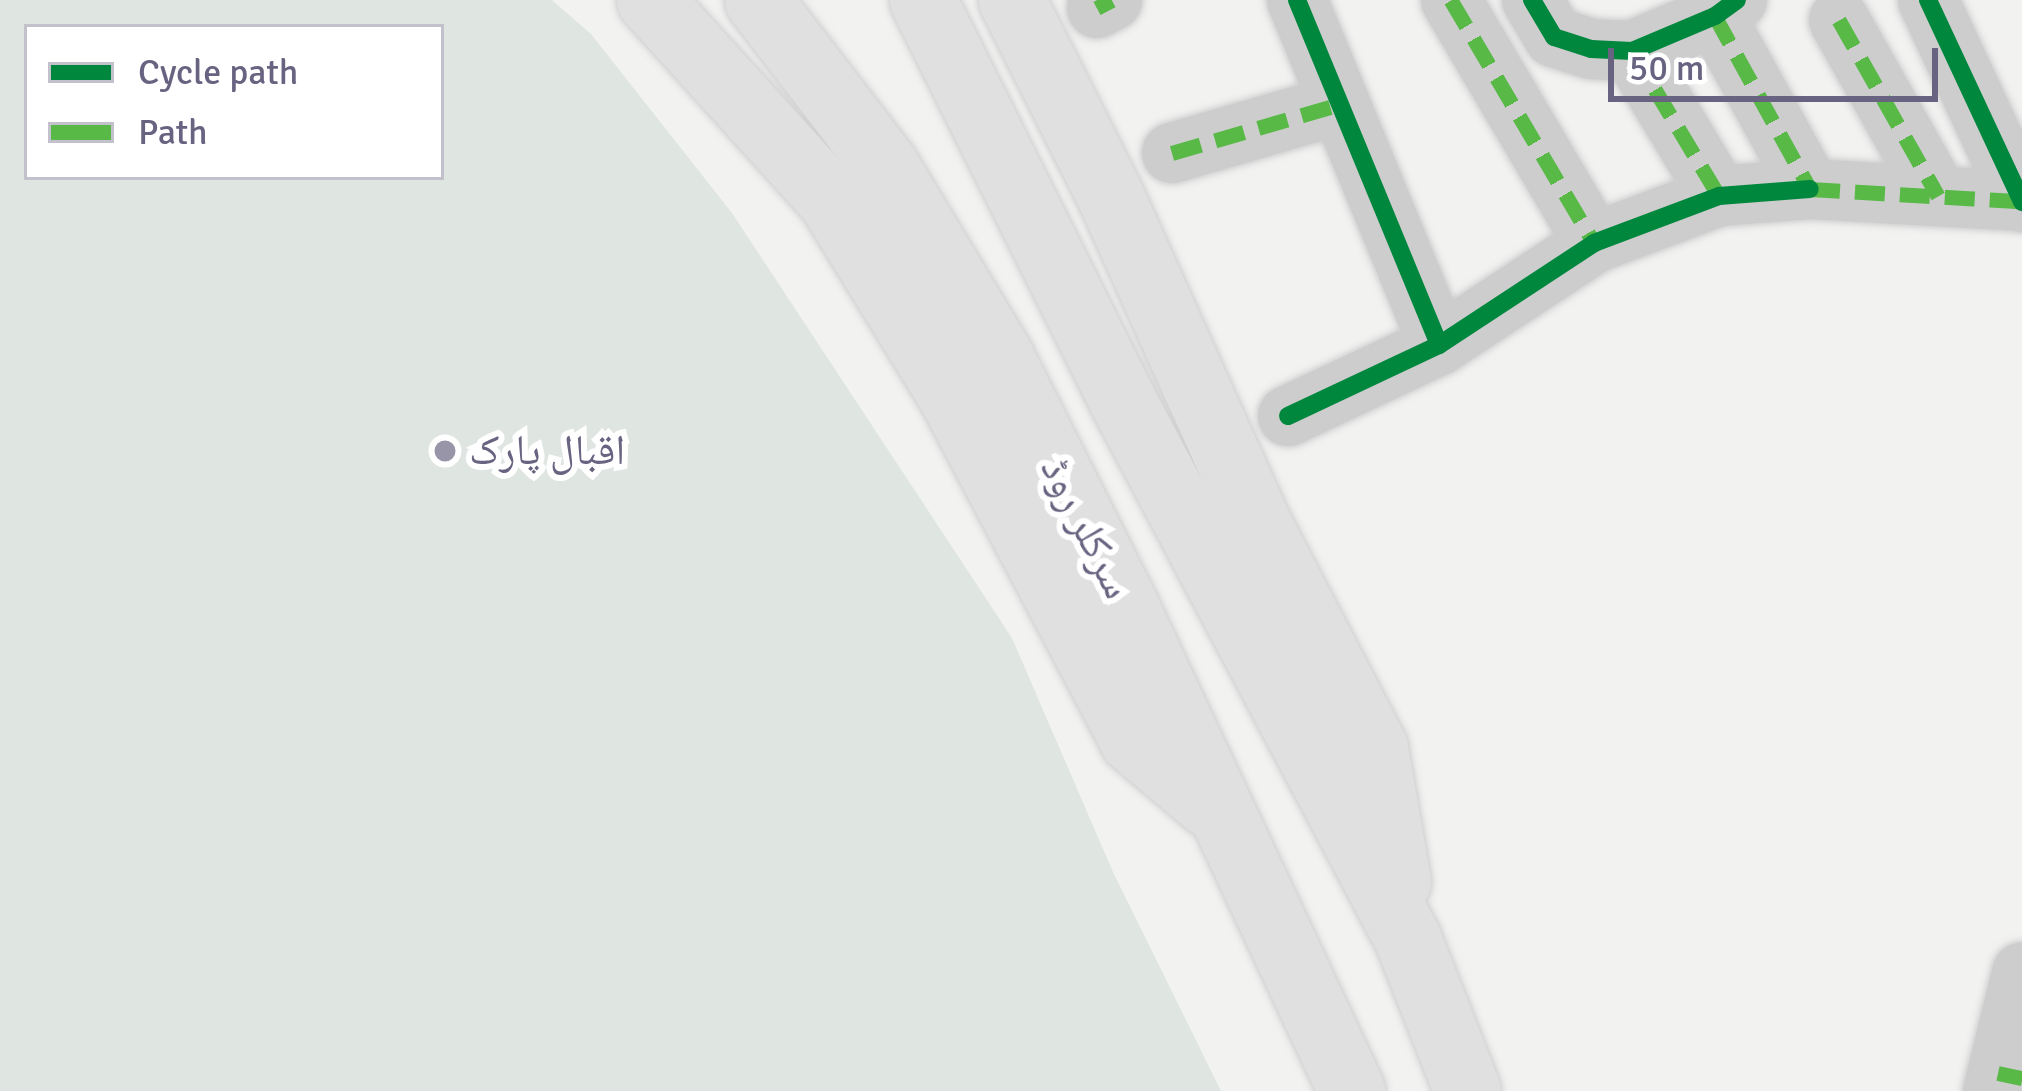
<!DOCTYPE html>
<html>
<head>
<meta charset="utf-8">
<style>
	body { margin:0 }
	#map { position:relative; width:2022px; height:1091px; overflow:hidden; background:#f2f3f1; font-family:Signika,"Noto Naskh Arabic",sans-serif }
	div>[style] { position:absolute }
	.green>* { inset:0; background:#dfe5e0 }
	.roads { filter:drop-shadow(0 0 3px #cfcfd0) drop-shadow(0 0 3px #cfcfd0) }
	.minor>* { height:60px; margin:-30px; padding:0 30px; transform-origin:30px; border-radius:30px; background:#cdcdce }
	.major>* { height:66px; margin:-33px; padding:0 33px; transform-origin:33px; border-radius:33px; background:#e0e0e1 }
	.quiet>* { height:15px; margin-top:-7.5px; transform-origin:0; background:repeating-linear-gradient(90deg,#58b947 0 30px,transparent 0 45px) }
	.cycleway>* { height:18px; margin:-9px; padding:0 9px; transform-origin:9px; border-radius:9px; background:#00873e }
	.dots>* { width:33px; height:33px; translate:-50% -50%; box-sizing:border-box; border:6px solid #fff; border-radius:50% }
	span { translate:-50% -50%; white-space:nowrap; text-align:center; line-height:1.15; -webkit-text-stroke:12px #fff; paint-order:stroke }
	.poi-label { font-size:42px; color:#676380 }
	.left { translate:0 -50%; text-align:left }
	.street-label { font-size:42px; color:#676380 }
	.legend { position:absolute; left:24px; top:24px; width:420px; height:156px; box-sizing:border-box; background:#fff; border:3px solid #c2c1cc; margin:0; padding:15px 21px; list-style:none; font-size:36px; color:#676380 }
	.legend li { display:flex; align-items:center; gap:24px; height:60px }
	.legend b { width:60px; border:3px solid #c2c1cc }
	.scale { position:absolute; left:1608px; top:48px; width:330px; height:54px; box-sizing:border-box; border:6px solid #676380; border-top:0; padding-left:15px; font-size:36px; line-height:42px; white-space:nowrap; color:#676380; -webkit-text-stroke:9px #fff; paint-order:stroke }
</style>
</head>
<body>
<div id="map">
	<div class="green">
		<div style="clip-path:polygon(evenodd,0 0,552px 0,591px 34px,732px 213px,1012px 638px,1113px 872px,1221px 1091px,0 1091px,0 0,27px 27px,441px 27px,441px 177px,27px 177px,27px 27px)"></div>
	</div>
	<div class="roads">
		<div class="minor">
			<div style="left:1297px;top:0;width:373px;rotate:67.6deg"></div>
			<div style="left:1451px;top:0;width:282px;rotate:59.5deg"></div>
			<div style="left:1532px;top:0;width:43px;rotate:59.3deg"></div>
			<div style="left:1554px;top:37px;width:39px;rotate:18deg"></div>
			<div style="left:1591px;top:49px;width:41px;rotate:2.8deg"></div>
			<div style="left:1632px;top:51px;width:90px;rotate:-22.9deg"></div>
			<div style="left:1715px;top:16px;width:27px;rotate:-36deg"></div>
			<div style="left:1928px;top:0;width:223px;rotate:65deg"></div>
			<div style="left:1097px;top:8px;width:17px;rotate:-28deg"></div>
			<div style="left:1715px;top:16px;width:197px;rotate:61.2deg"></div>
			<div style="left:1810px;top:189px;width:211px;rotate:3.3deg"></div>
			<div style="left:1839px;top:20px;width:202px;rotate:60.6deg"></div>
			<div style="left:1632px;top:51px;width:169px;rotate:59deg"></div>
			<div style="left:1172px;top:153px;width:172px;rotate:-16.2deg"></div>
			<div style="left:1288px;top:416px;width:167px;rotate:-25.2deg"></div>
			<div style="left:1439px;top:345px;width:186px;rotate:-33.3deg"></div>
			<div style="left:1594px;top:243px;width:134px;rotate:-20.6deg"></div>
			<div style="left:1719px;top:196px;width:91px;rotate:-4.4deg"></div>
			<div style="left:1993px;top:1091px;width:122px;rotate:-76.2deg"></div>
		</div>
		<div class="major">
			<div style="left:650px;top:0;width:271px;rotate:47.8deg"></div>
			<div style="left:832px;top:201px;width:231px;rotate:58.4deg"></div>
			<div style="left:953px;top:398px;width:386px;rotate:62.2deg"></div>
			<div style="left:1133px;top:740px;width:99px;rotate:40.1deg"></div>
			<div style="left:758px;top:0;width:210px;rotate:52.5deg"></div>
			<div style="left:886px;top:167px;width:223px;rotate:58.9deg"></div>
			<div style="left:1001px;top:358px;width:286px;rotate:63.4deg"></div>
			<div style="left:1129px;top:614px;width:527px;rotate:64.94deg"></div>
			<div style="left:923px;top:0;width:448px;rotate:63.5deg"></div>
			<div style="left:1123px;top:401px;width:609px;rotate:62.09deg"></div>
			<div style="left:1408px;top:939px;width:163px;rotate:68.5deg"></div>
			<div style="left:1012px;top:0;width:220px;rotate:63.3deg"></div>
			<div style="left:1111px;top:197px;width:354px;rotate:65.8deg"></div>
			<div style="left:1256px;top:520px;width:258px;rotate:62.5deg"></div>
			<div style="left:1375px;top:749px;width:135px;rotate:80.2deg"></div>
		</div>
	</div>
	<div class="quiet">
		<div style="left:1451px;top:0;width:282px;rotate:59.5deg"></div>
		<div style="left:1097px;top:8px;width:17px;rotate:-28deg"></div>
		<div style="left:1715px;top:16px;width:197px;rotate:61.2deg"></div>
		<div style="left:1810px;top:189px;width:211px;rotate:3.3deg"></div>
		<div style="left:1839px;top:20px;width:202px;rotate:60.6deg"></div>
		<div style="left:1632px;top:51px;width:169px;rotate:59deg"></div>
		<div style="left:1172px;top:153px;width:172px;rotate:-16.2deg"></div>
		<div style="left:1998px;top:1073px;width:25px;rotate:12deg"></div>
	</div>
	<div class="cycleway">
		<div style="left:1297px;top:0;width:373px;rotate:67.6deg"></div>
		<div style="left:1532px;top:0;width:43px;rotate:59.3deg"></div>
		<div style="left:1554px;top:37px;width:39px;rotate:18deg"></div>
		<div style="left:1591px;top:49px;width:41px;rotate:2.8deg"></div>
		<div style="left:1632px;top:51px;width:90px;rotate:-22.9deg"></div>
		<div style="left:1715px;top:16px;width:27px;rotate:-36deg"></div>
		<div style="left:1928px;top:0;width:223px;rotate:65deg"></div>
		<div style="left:1288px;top:416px;width:167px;rotate:-25.2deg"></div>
		<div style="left:1439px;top:345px;width:186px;rotate:-33.3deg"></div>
		<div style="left:1594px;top:243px;width:134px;rotate:-20.6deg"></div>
		<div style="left:1719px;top:196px;width:91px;rotate:-4.4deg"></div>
	</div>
	<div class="dots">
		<div style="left:445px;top:451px;background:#9895a8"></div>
	</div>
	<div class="poi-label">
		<span class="left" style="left:469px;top:451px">اقبال پارک</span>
	</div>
	<div class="street-label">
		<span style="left:1086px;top:528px;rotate:63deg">سرکلر روڈ</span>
	</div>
	<ul class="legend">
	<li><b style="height:15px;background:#00873e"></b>Cycle path</li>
	<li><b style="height:15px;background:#58b947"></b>Path</li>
	</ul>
	<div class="scale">50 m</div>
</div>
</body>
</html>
